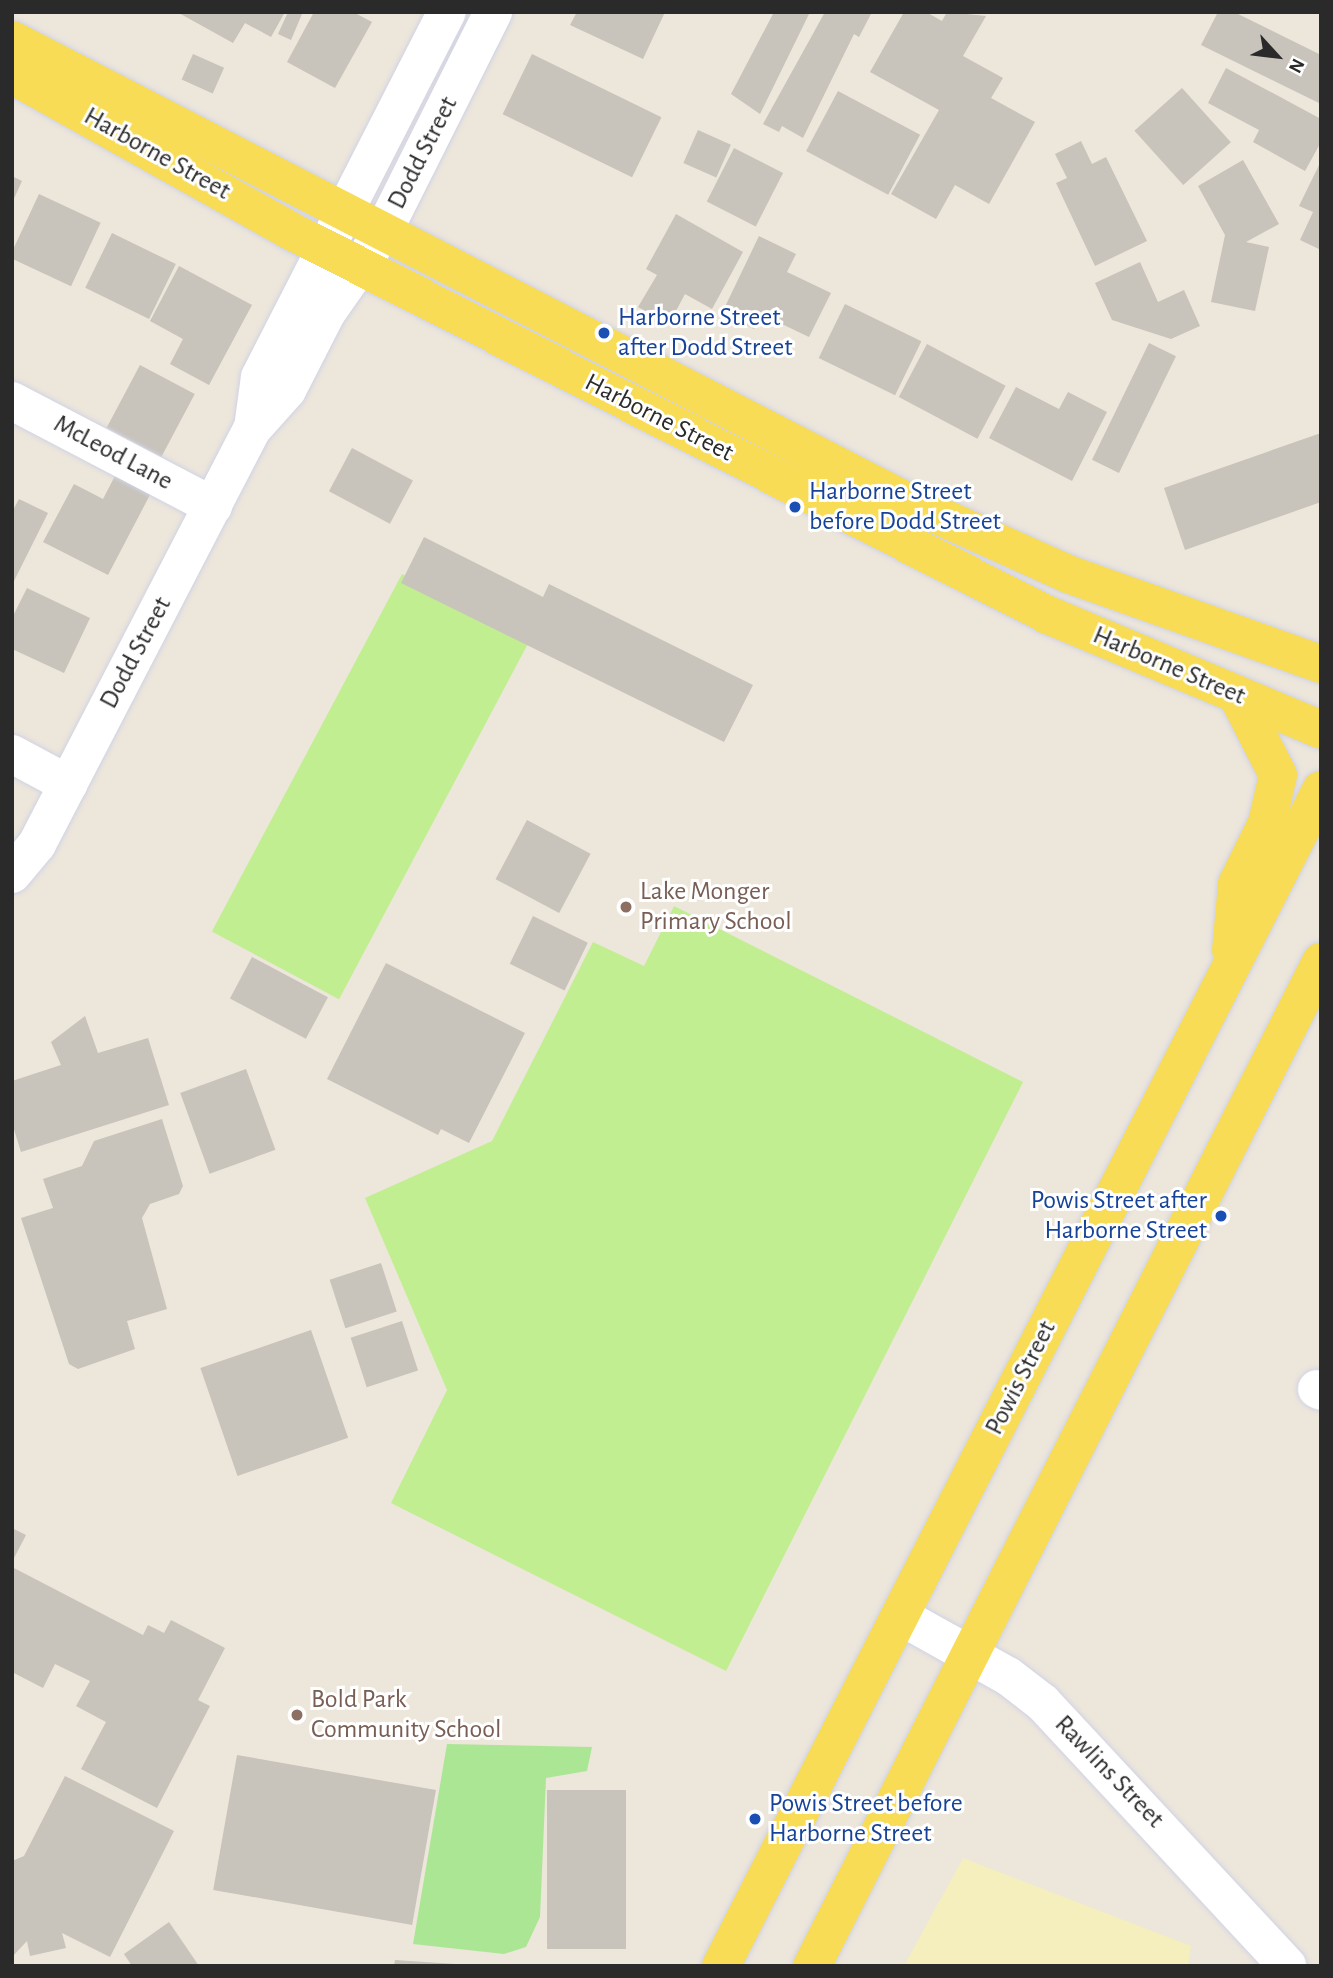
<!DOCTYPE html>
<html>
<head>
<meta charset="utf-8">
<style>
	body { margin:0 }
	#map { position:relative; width:1333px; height:1978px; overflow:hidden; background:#ede6db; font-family:"Alegreya Sans",sans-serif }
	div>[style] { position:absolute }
	.green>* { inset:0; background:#abe695 }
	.sand>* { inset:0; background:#f4efbc }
	.pitch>* { inset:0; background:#c0ee90; transform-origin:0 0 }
	.building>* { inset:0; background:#c8c3bb; transform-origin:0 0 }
	.roads { filter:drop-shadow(0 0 2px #d0d3e4) drop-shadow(0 0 2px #d0d3e4) }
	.minor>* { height:38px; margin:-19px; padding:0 19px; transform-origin:19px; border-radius:19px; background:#fff }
	.major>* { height:38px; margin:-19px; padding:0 19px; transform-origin:19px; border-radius:19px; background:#f8dc56 }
	.dots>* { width:19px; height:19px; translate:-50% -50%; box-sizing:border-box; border:4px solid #fff; border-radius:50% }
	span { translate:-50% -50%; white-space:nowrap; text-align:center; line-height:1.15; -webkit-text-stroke:6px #fff; paint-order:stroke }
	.street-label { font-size:26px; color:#2a2a2a }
	.transit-label { font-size:26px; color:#164399 }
	.left { translate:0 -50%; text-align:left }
	.right { translate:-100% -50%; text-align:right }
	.education-label { font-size:26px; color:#785e54 }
	.frame { position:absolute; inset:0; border:14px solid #2a2a2a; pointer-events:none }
	.north { position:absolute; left:1242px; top:21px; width:70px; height:70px; -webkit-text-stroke:5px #fff; paint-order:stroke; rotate:117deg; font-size:19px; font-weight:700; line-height:28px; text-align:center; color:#2a2a2a }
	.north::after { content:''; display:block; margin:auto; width:24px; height:32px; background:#2a2a2a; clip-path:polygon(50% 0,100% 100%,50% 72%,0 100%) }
</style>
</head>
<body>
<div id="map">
	<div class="green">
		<div style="clip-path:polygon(447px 1744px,592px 1747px,587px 1771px,546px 1778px,540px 1917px,526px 1947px,504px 1954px,413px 1944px)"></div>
	</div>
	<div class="sand">
		<div style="clip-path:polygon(963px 1858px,1191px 1946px,1188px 1966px,904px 1966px)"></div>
	</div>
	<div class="pitch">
		<div style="left:402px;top:574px;width:144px;height:405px;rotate:28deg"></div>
		<div style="clip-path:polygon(674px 906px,1023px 1082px,726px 1671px,391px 1503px,447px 1390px,365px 1198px,492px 1141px,593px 942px,644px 966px)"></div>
	</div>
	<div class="building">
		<div style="clip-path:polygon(177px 12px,285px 12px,271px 37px,245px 23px,233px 43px)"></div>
		<div style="clip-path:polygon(288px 12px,302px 14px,291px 40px,278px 34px)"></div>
		<div style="clip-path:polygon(314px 12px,353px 12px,372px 22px,335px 88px,287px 62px)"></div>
		<div style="clip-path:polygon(577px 12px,665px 12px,643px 59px,570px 25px)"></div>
		<div style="clip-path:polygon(774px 12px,810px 12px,760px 114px,731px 94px)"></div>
		<div style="clip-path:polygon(825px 12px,872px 12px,859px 37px,854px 34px,803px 138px,782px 126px,779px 132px,763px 124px)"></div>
		<div style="clip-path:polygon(904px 12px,926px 12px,942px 21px,947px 12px,986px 16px,963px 56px,1003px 78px,991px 98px,1035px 122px,989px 204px,955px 185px,936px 219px,891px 194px,939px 110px,870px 72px)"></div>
		<div style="clip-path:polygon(1218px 12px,1234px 12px,1321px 55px,1321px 104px,1201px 45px)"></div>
		<div style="left:193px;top:54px;width:34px;height:28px;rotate:24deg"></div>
		<div style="left:532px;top:54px;width:144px;height:67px;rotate:26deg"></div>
		<div style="clip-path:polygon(1226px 68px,1321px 119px,1321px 142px,1305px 171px,1253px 142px,1259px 130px,1208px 103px)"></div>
		<div style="left:1182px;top:88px;width:73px;height:64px;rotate:48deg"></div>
		<div style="left:838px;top:91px;width:93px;height:68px;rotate:28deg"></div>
		<div style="left:698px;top:130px;width:36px;height:36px;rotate:24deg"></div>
		<div style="clip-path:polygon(1081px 141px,1092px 164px,1106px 157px,1147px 241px,1095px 266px,1056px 183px,1067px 178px,1055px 154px)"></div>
		<div style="left:734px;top:148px;width:55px;height:60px;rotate:27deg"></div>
		<div style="clip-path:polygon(1243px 160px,1279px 224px,1246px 242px,1269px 247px,1255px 311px,1211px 302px,1225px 235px,1198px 186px)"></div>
		<div style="clip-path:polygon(1321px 161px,1321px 250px,1300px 240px,1313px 212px,1299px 206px)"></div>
		<div style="clip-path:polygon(12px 176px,22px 181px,12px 203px)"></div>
		<div style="left:39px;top:194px;width:68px;height:70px;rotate:25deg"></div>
		<div style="clip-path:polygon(676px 214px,743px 252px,712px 309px,685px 294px,669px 324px,638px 307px,657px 275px,646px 269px)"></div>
		<div style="left:112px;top:233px;width:71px;height:61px;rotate:26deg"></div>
		<div style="clip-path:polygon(759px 236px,796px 254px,787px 272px,831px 293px,809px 337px,761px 314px,754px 329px,722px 313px)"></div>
		<div style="clip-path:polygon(1140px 262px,1158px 302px,1184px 290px,1200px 326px,1171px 339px,1112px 320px,1095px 283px)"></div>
		<div style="clip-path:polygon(179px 266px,252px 305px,209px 385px,170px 364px,183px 339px,150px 321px)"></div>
		<div style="left:845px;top:304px;width:85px;height:60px;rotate:26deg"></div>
		<div style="left:1149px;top:343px;width:30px;height:130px;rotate:26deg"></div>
		<div style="left:927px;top:344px;width:89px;height:60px;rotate:28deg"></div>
		<div style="left:140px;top:365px;width:62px;height:71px;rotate:28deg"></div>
		<div style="clip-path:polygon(1016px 387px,1059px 409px,1068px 392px,1107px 412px,1072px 481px,989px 438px)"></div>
		<div style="clip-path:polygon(1321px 433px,1321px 502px,1185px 550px,1164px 488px)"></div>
		<div style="left:352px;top:448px;width:69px;height:49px;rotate:28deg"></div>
		<div style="clip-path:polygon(117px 472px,152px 491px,108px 575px,43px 542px,74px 484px,103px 499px)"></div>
		<div style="clip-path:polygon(19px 499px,48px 513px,12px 585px,12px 512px)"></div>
		<div style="clip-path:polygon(424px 537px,543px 597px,549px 584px,753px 685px,724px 742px,401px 583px)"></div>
		<div style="clip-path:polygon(27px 588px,90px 618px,64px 673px,12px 649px,12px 618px)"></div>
		<div style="left:527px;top:820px;width:72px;height:67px;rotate:28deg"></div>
		<div style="left:533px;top:916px;width:61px;height:53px;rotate:26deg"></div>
		<div style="left:252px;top:957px;width:86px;height:47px;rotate:28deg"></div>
		<div style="clip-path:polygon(386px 963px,525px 1033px,469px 1143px,441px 1129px,438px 1135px,327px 1079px)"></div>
		<div style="clip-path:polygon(85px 1016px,98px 1053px,148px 1038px,169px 1105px,21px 1152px,12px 1123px,12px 1081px,61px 1065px,51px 1042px)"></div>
		<div style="left:246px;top:1069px;width:86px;height:70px;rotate:70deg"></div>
		<div style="clip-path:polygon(162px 1119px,183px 1186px,179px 1194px,150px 1204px,142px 1218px,167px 1309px,127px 1321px,135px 1349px,78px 1369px,69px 1364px,21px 1218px,53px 1208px,43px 1179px,82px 1166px,94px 1141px)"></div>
		<div style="left:381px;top:1263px;width:51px;height:54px;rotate:72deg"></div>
		<div style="left:402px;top:1321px;width:52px;height:54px;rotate:72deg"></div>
		<div style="left:311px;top:1330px;width:114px;height:117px;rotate:71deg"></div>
		<div style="clip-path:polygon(12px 1528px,26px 1535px,12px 1562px)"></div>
		<div style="clip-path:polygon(12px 1567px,143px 1635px,148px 1625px,164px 1633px,171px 1620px,225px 1648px,198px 1700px,210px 1706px,157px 1808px,81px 1769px,106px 1722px,76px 1706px,90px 1681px,55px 1664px,43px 1688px,12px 1672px)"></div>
		<div style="left:237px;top:1755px;width:202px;height:137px;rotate:10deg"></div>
		<div style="clip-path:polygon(65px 1776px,174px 1831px,110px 1957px,62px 1933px,66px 1948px,30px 1956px,27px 1941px,12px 1957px,12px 1861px,24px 1856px)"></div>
		<div style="left:626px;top:1790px;width:159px;height:79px;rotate:90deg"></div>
		<div style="clip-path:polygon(169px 1922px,199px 1966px,132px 1966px,124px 1954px)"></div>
		<div style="clip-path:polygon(395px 1960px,455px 1964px,455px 1966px,394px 1966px)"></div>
	</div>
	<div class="roads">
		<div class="minor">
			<div style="left:12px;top:401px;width:227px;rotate:27.6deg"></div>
			<div style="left:253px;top:428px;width:51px;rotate:-82.2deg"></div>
			<div style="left:260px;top:377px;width:410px;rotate:-62.9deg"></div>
			<div style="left:12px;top:754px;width:64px;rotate:28.2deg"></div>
			<div style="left:12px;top:874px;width:39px;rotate:-50deg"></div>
			<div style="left:37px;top:844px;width:469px;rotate:-62.6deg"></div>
			<div style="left:253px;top:428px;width:51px;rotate:-48.2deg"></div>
			<div style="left:287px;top:390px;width:88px;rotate:-62.9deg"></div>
			<div style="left:327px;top:312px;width:98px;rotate:-55deg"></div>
			<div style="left:383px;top:232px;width:246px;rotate:-63.4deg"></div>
			<div style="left:1317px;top:1389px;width:4px;rotate:27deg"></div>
			<div style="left:900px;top:1616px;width:124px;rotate:29.1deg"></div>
			<div style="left:1008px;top:1676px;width:44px;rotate:37.6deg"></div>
			<div style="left:1043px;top:1703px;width:359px;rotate:47.1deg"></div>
		</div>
		<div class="major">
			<div style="left:12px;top:40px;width:1008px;rotate:27.28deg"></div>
			<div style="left:908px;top:502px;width:175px;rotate:24.2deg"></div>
			<div style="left:1068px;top:574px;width:269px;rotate:19.6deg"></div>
			<div style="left:12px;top:75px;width:317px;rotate:29.2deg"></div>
			<div style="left:289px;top:230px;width:851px;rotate:26.9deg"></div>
			<div style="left:1048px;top:615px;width:296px;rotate:22.8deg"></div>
			<div style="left:1231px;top:950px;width:66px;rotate:-84.8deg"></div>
			<div style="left:1237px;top:884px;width:68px;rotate:-63.8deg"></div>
			<div style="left:1267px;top:823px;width:49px;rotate:-77.1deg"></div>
			<div style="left:1278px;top:775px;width:90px;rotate:-117.1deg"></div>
			<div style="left:721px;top:1966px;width:1320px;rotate:-62.97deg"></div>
			<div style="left:812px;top:1966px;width:1126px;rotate:-63.12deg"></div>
		</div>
	</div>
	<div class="dots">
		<div style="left:604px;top:333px;background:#1a4fb4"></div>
		<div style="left:795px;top:507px;background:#1a4fb4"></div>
		<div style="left:626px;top:907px;background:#8d6e63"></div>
		<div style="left:1221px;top:1216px;background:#1a4fb4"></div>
		<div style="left:297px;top:1715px;background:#8d6e63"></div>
		<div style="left:755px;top:1819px;background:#1a4fb4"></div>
	</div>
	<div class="street-label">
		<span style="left:423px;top:153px;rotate:-63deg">Dodd Street</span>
		<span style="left:157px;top:154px;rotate:29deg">Harborne Street</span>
		<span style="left:659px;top:418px;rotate:27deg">Harborne Street</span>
		<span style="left:113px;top:453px;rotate:28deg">McLeod Lane</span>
		<span style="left:136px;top:653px;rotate:-62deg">Dodd Street</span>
		<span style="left:1169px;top:666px;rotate:23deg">Harborne Street</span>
		<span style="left:1021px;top:1378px;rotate:-63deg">Powis Street</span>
		<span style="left:1109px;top:1772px;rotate:46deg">Rawlins Street</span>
	</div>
	<div class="transit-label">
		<span class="left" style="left:618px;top:333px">Harborne Street<br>after Dodd Street</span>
		<span class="left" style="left:809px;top:507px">Harborne Street<br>before Dodd Street</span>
		<span class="right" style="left:1207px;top:1216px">Powis Street after<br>Harborne Street</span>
		<span class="left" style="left:769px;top:1819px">Powis Street before<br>Harborne Street</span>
	</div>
	<div class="education-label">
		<span class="left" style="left:640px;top:907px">Lake Monger<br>Primary School</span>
		<span class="left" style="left:311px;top:1715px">Bold Park<br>Community School</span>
	</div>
	<div class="frame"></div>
	<div class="north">N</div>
</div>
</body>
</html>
